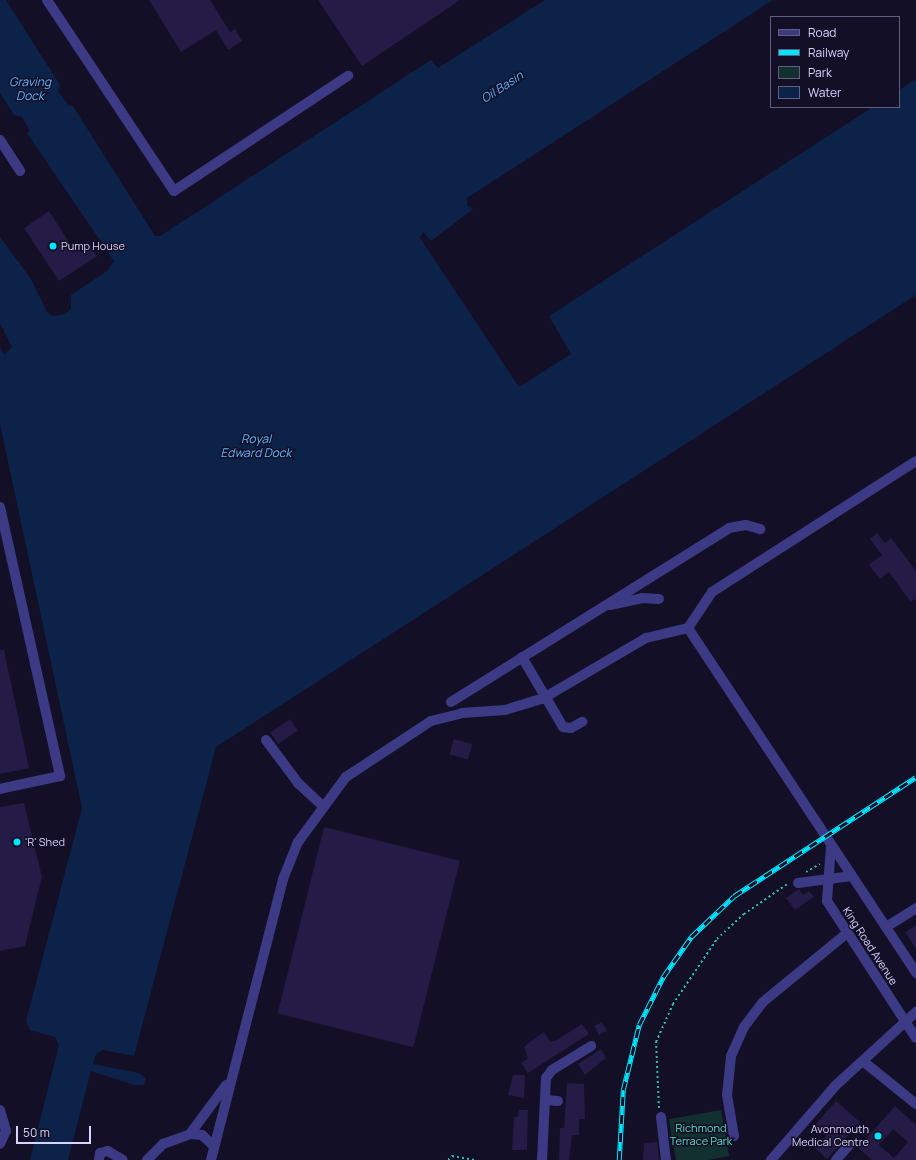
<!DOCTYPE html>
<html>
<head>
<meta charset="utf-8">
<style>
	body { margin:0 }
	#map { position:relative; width:916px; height:1160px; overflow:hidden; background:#130f26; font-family:Manrope,sans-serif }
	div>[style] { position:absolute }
	.green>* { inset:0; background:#12302f; transform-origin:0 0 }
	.water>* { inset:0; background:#0c2248 }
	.building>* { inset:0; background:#241b47; transform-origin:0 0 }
	.path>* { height:2px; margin-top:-1px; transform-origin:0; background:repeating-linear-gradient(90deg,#2fb8b0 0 2px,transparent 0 5px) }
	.minor>* { height:10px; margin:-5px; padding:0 5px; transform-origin:5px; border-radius:5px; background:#3d3a85 }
	.rail>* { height:4.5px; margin-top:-2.25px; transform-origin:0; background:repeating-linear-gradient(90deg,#130f26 0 9px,#00e5ff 0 18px); box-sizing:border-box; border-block:1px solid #00e5ff }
	.dots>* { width:11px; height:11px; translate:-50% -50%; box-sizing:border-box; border:2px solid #130f26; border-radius:50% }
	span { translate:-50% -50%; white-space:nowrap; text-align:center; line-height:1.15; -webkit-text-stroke:3px #130f26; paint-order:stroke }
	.poi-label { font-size:11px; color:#d9d4ff }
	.left { translate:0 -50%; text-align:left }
	.right { translate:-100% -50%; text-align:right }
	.street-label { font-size:11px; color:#d9d4ff }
	.park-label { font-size:11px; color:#5fe0c0 }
	.water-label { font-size:12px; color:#62b6ff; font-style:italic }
	.legend { position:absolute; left:770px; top:16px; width:130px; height:92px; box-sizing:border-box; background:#130f26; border:1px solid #625e7d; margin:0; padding:5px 7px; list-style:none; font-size:12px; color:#d9d4ff }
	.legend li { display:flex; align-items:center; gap:8px; height:20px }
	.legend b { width:20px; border:1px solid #625e7d }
	.scale { position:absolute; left:16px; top:1126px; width:75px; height:18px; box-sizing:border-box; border:2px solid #d9d4ff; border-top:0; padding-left:5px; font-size:12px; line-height:14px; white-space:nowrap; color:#d9d4ff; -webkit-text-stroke:3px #130f26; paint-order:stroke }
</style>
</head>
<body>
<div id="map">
	<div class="green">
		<div style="left:721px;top:1110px;width:47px;height:53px;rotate:80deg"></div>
	</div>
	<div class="water">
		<div style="clip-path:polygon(0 0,6px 0,60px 85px,58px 91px,69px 106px,73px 106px,155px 236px,160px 236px,431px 60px,438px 68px,545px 0,773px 0,467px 198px,467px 205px,473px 209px,431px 241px,423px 232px,420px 238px,519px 387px,571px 354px,549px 316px,873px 107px,899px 107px,899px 90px,916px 79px,916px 295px,216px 747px,134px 1056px,103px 1050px,96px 1054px,93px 1064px,139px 1073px,146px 1078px,144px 1085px,134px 1085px,91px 1071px,68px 1160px,30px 1160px,59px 1045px,55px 1037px,30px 1030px,26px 1021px,82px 808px,0 424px,0 347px,4px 355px,12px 347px,0 323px,0 237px,31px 279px,47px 312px,53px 316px,66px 314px,71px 308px,71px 295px,107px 271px,114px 261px,27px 133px,30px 131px,22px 117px,14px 115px,0 93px)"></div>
	</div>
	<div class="building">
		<div style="clip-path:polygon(149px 0,210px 0,230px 32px,235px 29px,242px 41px,228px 50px,216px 30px,181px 52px)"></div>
		<div style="clip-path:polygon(318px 0,460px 0,362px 66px)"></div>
		<div style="clip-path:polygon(49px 211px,74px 250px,87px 241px,97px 256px,59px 281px,24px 228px)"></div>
		<div style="clip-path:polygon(877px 533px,885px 543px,891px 538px,916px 571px,916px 598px,911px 602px,889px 572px,880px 579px,869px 565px,882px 555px,870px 539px)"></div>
		<div style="clip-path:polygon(0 650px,4px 650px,29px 768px,0 774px)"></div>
		<div style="left:290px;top:719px;width:14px;height:24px;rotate:56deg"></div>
		<div style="left:454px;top:739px;width:19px;height:16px;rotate:16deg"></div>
		<div style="clip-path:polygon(24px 803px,42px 877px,25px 946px,0 951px,0 807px)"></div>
		<div style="left:324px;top:827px;width:140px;height:192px;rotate:14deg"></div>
		<div style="clip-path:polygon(799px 889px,803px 895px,809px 891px,814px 897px,795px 910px,786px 898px)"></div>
		<div style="clip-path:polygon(916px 925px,916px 949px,905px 932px)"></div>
		<div style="left:602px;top:1022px;width:10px;height:9px;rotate:61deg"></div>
		<div style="clip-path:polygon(582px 1024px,589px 1034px,528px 1073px,521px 1063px,528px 1058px,524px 1047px,535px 1038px,544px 1032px,550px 1042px,557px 1040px)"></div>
		<div style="clip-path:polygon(601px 1049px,606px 1058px,585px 1075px,578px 1064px)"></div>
		<div style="clip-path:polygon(513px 1075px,525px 1075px,524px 1098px,508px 1095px)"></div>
		<div style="clip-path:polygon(567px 1083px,584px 1084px,585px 1119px,579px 1119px,579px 1135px,572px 1135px,569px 1160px,559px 1160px,560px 1128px,564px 1128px)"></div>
		<div style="clip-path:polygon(836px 1101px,860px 1122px,827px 1159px,815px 1148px,826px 1136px,814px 1126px)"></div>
		<div style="clip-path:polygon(evenodd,895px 1106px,916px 1125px,916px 1160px,872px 1160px,858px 1148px,895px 1106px,893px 1129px,908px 1142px,894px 1158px,879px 1145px,893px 1129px)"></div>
		<div style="clip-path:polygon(519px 1110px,528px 1110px,527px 1150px,512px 1150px,514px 1117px,518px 1117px)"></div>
		<div style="clip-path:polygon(657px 1142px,659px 1160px,643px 1160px,644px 1143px)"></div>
	</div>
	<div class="path">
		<div style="left:806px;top:872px;width:16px;rotate:-30deg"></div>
		<div style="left:659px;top:1108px;width:66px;rotate:-92.6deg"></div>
		<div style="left:656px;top:1042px;width:42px;rotate:-65.9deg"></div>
		<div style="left:673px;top:1004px;width:78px;rotate:-55.9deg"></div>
		<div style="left:717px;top:939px;width:37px;rotate:-43deg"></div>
		<div style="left:744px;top:914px;width:55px;rotate:-34.6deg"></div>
		<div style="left:448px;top:1160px;width:6px;rotate:-45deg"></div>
		<div style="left:452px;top:1156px;width:23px;rotate:10deg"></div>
	</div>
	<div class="minor">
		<div style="left:47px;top:0;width:229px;rotate:56.4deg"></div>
		<div style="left:174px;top:191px;width:209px;rotate:-33.5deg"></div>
		<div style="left:0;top:140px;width:37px;rotate:57deg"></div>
		<div style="left:0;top:507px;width:276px;rotate:77.4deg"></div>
		<div style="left:60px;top:776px;width:61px;rotate:167.8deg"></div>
		<div style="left:610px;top:605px;width:33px;rotate:-12deg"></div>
		<div style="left:642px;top:598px;width:17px;rotate:3deg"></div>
		<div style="left:688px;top:628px;width:43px;rotate:-56.3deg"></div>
		<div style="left:712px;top:592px;width:242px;rotate:-32.7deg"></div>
		<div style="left:522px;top:657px;width:81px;rotate:59.6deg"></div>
		<div style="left:563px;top:727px;width:8px;rotate:7deg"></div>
		<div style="left:571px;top:728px;width:13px;rotate:-29deg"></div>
		<div style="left:451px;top:702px;width:328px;rotate:-32deg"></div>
		<div style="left:729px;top:528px;width:17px;rotate:-10deg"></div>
		<div style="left:746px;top:525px;width:15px;rotate:16deg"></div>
		<div style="left:266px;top:740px;width:54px;rotate:53.3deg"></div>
		<div style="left:298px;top:783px;width:34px;rotate:43deg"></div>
		<div style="left:831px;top:846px;width:55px;rotate:94.2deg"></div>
		<div style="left:827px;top:901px;width:163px;rotate:57deg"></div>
		<div style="left:798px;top:883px;width:54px;rotate:-7.4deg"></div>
		<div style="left:886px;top:927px;width:36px;rotate:-32deg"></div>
		<div style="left:864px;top:1062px;width:67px;rotate:38.9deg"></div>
		<div style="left:545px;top:1100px;width:13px;rotate:4deg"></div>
		<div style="left:0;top:1110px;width:22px;rotate:74deg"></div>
		<div style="left:6px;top:1131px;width:14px;rotate:115deg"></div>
		<div style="left:661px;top:1117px;width:43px;rotate:83.4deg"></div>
		<div style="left:190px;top:1134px;width:12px;rotate:5deg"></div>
		<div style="left:202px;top:1135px;width:16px;rotate:43deg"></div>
		<div style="left:734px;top:1136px;width:42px;rotate:-99.7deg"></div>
		<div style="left:727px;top:1095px;width:39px;rotate:-84deg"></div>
		<div style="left:731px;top:1056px;width:32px;rotate:-66deg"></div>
		<div style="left:744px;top:1027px;width:31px;rotate:-53deg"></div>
		<div style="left:763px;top:1002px;width:107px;rotate:-39.3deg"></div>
		<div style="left:99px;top:1160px;width:7px;rotate:-82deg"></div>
		<div style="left:100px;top:1153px;width:8px;rotate:-14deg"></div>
		<div style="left:108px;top:1151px;width:17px;rotate:31deg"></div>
		<div style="left:147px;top:1160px;width:23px;rotate:-45deg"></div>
		<div style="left:163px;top:1144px;width:29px;rotate:-20deg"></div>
		<div style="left:190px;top:1134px;width:61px;rotate:-53.7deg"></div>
		<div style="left:211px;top:1160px;width:290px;rotate:-75.6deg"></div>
		<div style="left:283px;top:879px;width:40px;rotate:-68deg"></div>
		<div style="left:298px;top:842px;width:81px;rotate:-53.6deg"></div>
		<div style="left:346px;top:777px;width:102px;rotate:-33.4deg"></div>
		<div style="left:431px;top:721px;width:32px;rotate:-14deg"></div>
		<div style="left:462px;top:713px;width:43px;rotate:-4deg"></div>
		<div style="left:505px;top:710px;width:39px;rotate:-17deg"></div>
		<div style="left:542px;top:699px;width:121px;rotate:-30.4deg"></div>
		<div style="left:646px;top:638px;width:43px;rotate:-13.4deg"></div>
		<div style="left:688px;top:628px;width:414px;rotate:56.5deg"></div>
		<div style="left:542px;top:1160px;width:82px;rotate:-87.2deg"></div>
		<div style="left:546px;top:1078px;width:10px;rotate:-53deg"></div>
		<div style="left:552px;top:1070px;width:46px;rotate:-31.6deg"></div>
		<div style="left:771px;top:1160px;width:98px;rotate:-49.1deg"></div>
		<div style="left:835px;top:1086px;width:110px;rotate:-42.4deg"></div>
		<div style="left:836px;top:1160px;width:20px;rotate:-49deg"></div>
	</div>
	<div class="rail">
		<div style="left:619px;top:1160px;width:70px;rotate:-86.7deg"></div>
		<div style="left:623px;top:1090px;width:67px;rotate:-76.2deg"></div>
		<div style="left:639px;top:1025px;width:54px;rotate:-63.4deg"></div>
		<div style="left:663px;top:977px;width:49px;rotate:-55deg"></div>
		<div style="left:691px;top:937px;width:59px;rotate:-43.6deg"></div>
		<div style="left:734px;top:896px;width:217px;rotate:-33.2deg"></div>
	</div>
	<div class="dots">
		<div style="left:53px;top:246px;background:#00e5ff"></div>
		<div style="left:17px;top:842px;background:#00e5ff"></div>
		<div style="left:878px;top:1136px;background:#00e5ff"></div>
	</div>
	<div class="poi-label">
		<span class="left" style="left:61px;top:246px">Pump House</span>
		<span class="left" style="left:25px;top:842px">'R' Shed</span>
		<span class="right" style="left:869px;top:1136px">Avonmouth<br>Medical Centre</span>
	</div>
	<div class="street-label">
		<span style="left:870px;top:946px;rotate:57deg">King Road Avenue</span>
	</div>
	<div class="park-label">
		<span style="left:701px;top:1135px">Richmond<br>Terrace Park</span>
	</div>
	<div class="water-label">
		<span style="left:30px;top:89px">Graving<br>Dock</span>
		<span style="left:502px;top:87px;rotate:-33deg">Oil Basin</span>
		<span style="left:256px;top:446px">Royal<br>Edward Dock</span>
	</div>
	<ul class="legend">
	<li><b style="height:5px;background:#3d3a85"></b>Road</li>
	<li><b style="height:5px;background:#00e5ff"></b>Railway</li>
	<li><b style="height:11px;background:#12302f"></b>Park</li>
	<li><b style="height:11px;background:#0c2248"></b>Water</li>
	</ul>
	<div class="scale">50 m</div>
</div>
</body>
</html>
